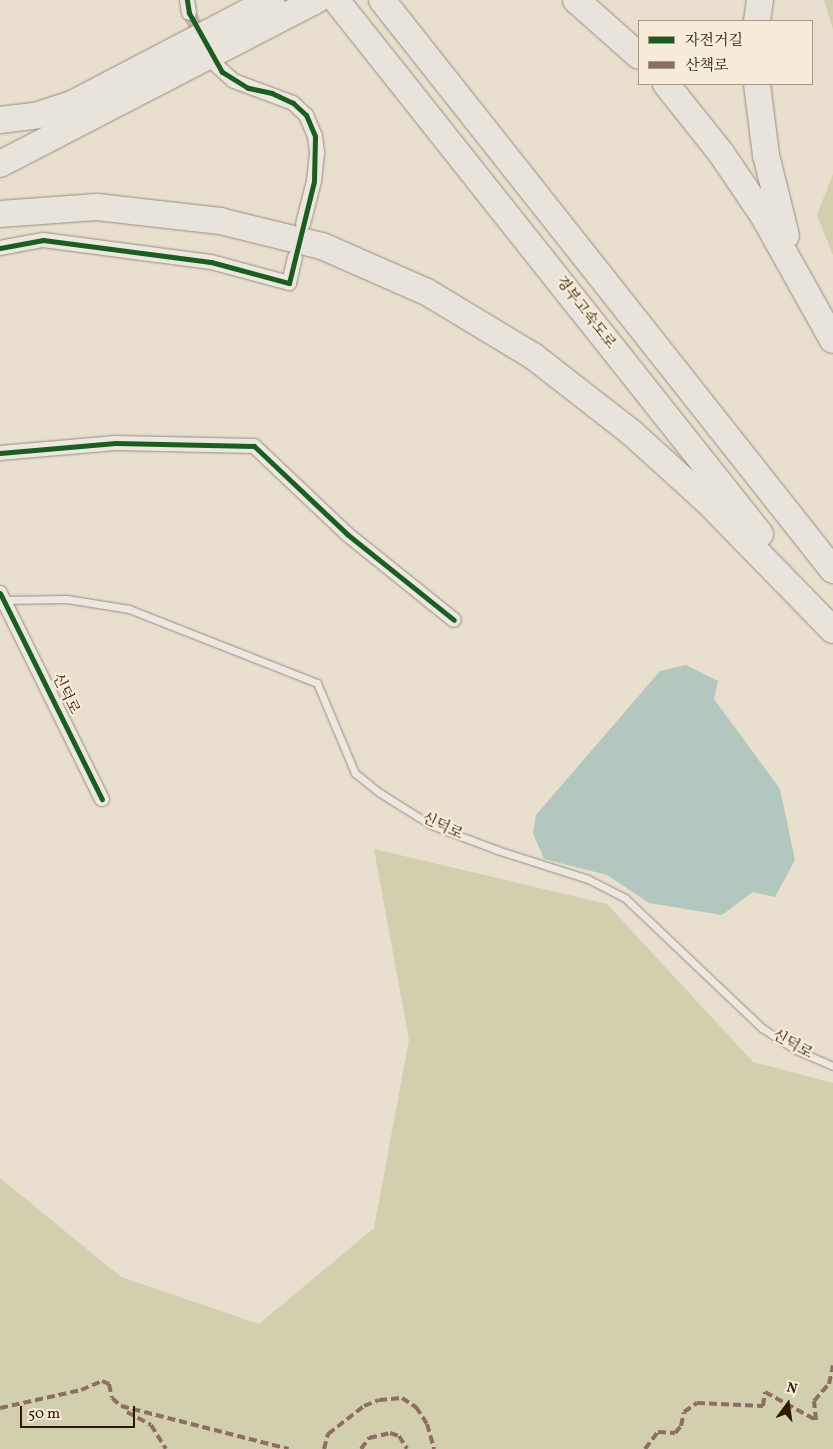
<!DOCTYPE html>
<html>
<head>
<meta charset="utf-8">
<style>
	body { margin:0 }
	#map { position:relative; width:833px; height:1449px; overflow:hidden; background:#e8dfce; font-family:Vollkorn,"Noto Serif KR",serif }
	div>[style] { position:absolute }
	.green>* { inset:0; background:#d1cfad }
	.water>* { inset:0; background:#b3c7bf }
	.street-tunnel>* { height:14px; margin-top:-7px; transform-origin:0; background:repeating-linear-gradient(90deg,#c3b7a5 0 14px,transparent 0 21px) }
	.roads { filter:drop-shadow(0 0 1px #968d80) drop-shadow(0 0 1px #968d80) }
	.lane>* { height:7px; margin:-3.5px; padding:0 3.5px; transform-origin:3.5px; border-radius:3.5px; background:#ece8e0 }
	.street>* { height:14px; margin:-7px; padding:0 7px; transform-origin:7px; border-radius:7px; background:#ece8e0 }
	.highway>* { height:26px; margin:-13px; padding:0 13px; transform-origin:13px; border-radius:13px; background:#e9e4db }
	.quiet>* { height:4px; margin-top:-2px; transform-origin:0; background:repeating-linear-gradient(90deg,#8d6e63 0 8px,transparent 0 12px) }
	.cycleway>* { height:5px; margin:-2.5px; padding:0 2.5px; transform-origin:2.5px; border-radius:2.5px; background:#1b5e20 }
	span { translate:-50% -50%; white-space:nowrap; text-align:center; line-height:1.15; -webkit-text-stroke:4.5px #f7ecd9; paint-order:stroke }
	.street-label { font-size:15px; color:#301801 }
	.legend { position:absolute; left:638px; top:20px; width:175px; height:65px; box-sizing:border-box; background:#f7ecd9; border:1px solid #a79783; margin:0; padding:6px 9px; list-style:none; font-size:15px; color:#301801 }
	.legend li { display:flex; align-items:center; gap:10px; height:25px }
	.legend b { width:25px; border:1px solid #a79783 }
	.north { position:absolute; left:763px; top:1379px; width:50px; height:50px; -webkit-text-stroke:4px #f7ecd9; paint-order:stroke; rotate:14deg; font-size:14px; font-weight:700; line-height:20px; text-align:center; color:#301801 }
	.north::after { content:''; display:block; margin:auto; width:18px; height:22px; background:#301801; clip-path:polygon(50% 0,100% 100%,50% 72%,0 100%) }
	.scale { position:absolute; left:20px; top:1406px; width:115px; height:22px; box-sizing:border-box; border:2px solid #301801; border-top:0; padding-left:6px; font-size:15px; line-height:18px; white-space:nowrap; color:#301801; -webkit-text-stroke:4px #f7ecd9; paint-order:stroke }
</style>
</head>
<body>
<div id="map">
	<div class="green">
		<div style="clip-path:polygon(824px 0,833px 0,833px 29px)"></div>
		<div style="clip-path:polygon(833px 174px,833px 255px,817px 215px)"></div>
		<div style="clip-path:polygon(374px 849px,607px 904px,753px 1062px,833px 1083px,833px 1449px,0 1449px,0 1178px,121px 1277px,259px 1324px,374px 1228px,409px 1040px)"></div>
	</div>
	<div class="water">
		<div style="clip-path:polygon(686px 665px,718px 681px,714px 699px,780px 789px,795px 860px,775px 897px,753px 892px,722px 915px,649px 903px,607px 875px,544px 859px,533px 833px,536px 815px,660px 671px)"></div>
	</div>
	<div class="street-tunnel">
		<div style="left:189px;top:13px;width:33px;rotate:63deg"></div>
	</div>
	<div class="roads">
		<div class="lane">
			<div style="left:2px;top:600px;width:65px;rotate:-0.9deg"></div>
			<div style="left:67px;top:599px;width:63px;rotate:9.2deg"></div>
			<div style="left:129px;top:609px;width:202px;rotate:21.5deg"></div>
			<div style="left:317px;top:683px;width:98px;rotate:67.1deg"></div>
			<div style="left:355px;top:773px;width:32px;rotate:39deg"></div>
			<div style="left:380px;top:793px;width:60px;rotate:32.1deg"></div>
			<div style="left:431px;top:825px;width:71px;rotate:20.7deg"></div>
			<div style="left:497px;top:850px;width:96px;rotate:17.7deg"></div>
			<div style="left:588px;top:879px;width:42px;rotate:27.2deg"></div>
			<div style="left:625px;top:898px;width:189px;rotate:43.5deg"></div>
			<div style="left:762px;top:1028px;width:40px;rotate:32.9deg"></div>
			<div style="left:796px;top:1050px;width:40px;rotate:23.4deg"></div>
		</div>
		<div class="street">
			<div style="left:187px;top:0;width:13px;rotate:81deg"></div>
			<div style="left:216px;top:65px;width:24px;rotate:42deg"></div>
			<div style="left:234px;top:81px;width:63px;rotate:20.4deg"></div>
			<div style="left:293px;top:103px;width:18px;rotate:43deg"></div>
			<div style="left:306px;top:115px;width:23px;rotate:67deg"></div>
			<div style="left:315px;top:136px;width:17px;rotate:83deg"></div>
			<div style="left:317px;top:153px;width:28px;rotate:96deg"></div>
			<div style="left:314px;top:181px;width:44px;rotate:104.3deg"></div>
			<div style="left:0;top:248px;width:44px;rotate:-10.5deg"></div>
			<div style="left:43px;top:240px;width:169px;rotate:7.5deg"></div>
			<div style="left:211px;top:262px;width:81px;rotate:15.1deg"></div>
			<div style="left:289px;top:283px;width:26px;rotate:-77deg"></div>
			<div style="left:0;top:453px;width:116px;rotate:-4.9deg"></div>
			<div style="left:116px;top:443px;width:138px;rotate:1.2deg"></div>
			<div style="left:254px;top:446px;width:128px;rotate:43.4deg"></div>
			<div style="left:347px;top:534px;width:137px;rotate:38.8deg"></div>
			<div style="left:0;top:593px;width:230px;rotate:63.7deg"></div>
		</div>
		<div class="highway">
			<div style="left:336px;top:0;width:682px;rotate:51.55deg"></div>
			<div style="left:382px;top:0;width:727px;rotate:51.65deg"></div>
			<div style="left:576px;top:0;width:84px;rotate:41.6deg"></div>
			<div style="left:757px;top:21px;width:21px;rotate:-82deg"></div>
			<div style="left:666px;top:84px;width:88px;rotate:51.4deg"></div>
			<div style="left:721px;top:153px;width:75px;rotate:55.9deg"></div>
			<div style="left:763px;top:215px;width:143px;rotate:60.8deg"></div>
			<div style="left:757px;top:84px;width:72px;rotate:82.8deg"></div>
			<div style="left:766px;top:155px;width:83px;rotate:76.1deg"></div>
			<div style="left:0;top:120px;width:38px;rotate:-7deg"></div>
			<div style="left:38px;top:115px;width:36px;rotate:-18deg"></div>
			<div style="left:72px;top:104px;width:225px;rotate:-27.6deg"></div>
			<div style="left:0;top:164px;width:357px;rotate:-27.4deg"></div>
			<div style="left:0;top:214px;width:97px;rotate:-4.1deg"></div>
			<div style="left:97px;top:207px;width:124px;rotate:6.5deg"></div>
			<div style="left:220px;top:221px;width:105px;rotate:13.8deg"></div>
			<div style="left:322px;top:246px;width:115px;rotate:23.7deg"></div>
			<div style="left:427px;top:292px;width:124px;rotate:31.1deg"></div>
			<div style="left:533px;top:356px;width:125px;rotate:37.9deg"></div>
			<div style="left:632px;top:433px;width:101px;rotate:42.2deg"></div>
			<div style="left:707px;top:501px;width:180px;rotate:45.7deg"></div>
		</div>
	</div>
	<div class="quiet">
		<div style="left:0;top:1408px;width:83px;rotate:-12.5deg"></div>
		<div style="left:81px;top:1390px;width:23px;rotate:-23deg"></div>
		<div style="left:102px;top:1381px;width:8px;rotate:23deg"></div>
		<div style="left:109px;top:1384px;width:14px;rotate:78deg"></div>
		<div style="left:112px;top:1398px;width:12px;rotate:42deg"></div>
		<div style="left:121px;top:1406px;width:173px;rotate:14.4deg"></div>
		<div style="left:127px;top:1412px;width:27px;rotate:28deg"></div>
		<div style="left:151px;top:1425px;width:28px;rotate:58deg"></div>
		<div style="left:324px;top:1449px;width:16px;rotate:-75deg"></div>
		<div style="left:328px;top:1434px;width:46px;rotate:-37.9deg"></div>
		<div style="left:364px;top:1406px;width:16px;rotate:-22deg"></div>
		<div style="left:379px;top:1400px;width:23px;rotate:-5deg"></div>
		<div style="left:402px;top:1398px;width:17px;rotate:33deg"></div>
		<div style="left:416px;top:1407px;width:20px;rotate:57deg"></div>
		<div style="left:427px;top:1424px;width:26px;rotate:74deg"></div>
		<div style="left:361px;top:1449px;width:14px;rotate:-54deg"></div>
		<div style="left:369px;top:1438px;width:22px;rotate:-13deg"></div>
		<div style="left:390px;top:1433px;width:9px;rotate:18deg"></div>
		<div style="left:399px;top:1436px;width:15px;rotate:58deg"></div>
		<div style="left:645px;top:1449px;width:21px;rotate:-53deg"></div>
		<div style="left:658px;top:1432px;width:17px;rotate:3deg"></div>
		<div style="left:675px;top:1433px;width:9px;rotate:-49deg"></div>
		<div style="left:681px;top:1426px;width:14px;rotate:-78deg"></div>
		<div style="left:684px;top:1412px;width:16px;rotate:-35deg"></div>
		<div style="left:697px;top:1403px;width:66px;rotate:2.6deg"></div>
		<div style="left:763px;top:1406px;width:14px;rotate:-82deg"></div>
		<div style="left:765px;top:1392px;width:58px;rotate:28.8deg"></div>
		<div style="left:816px;top:1420px;width:19px;rotate:-96deg"></div>
		<div style="left:814px;top:1401px;width:23px;rotate:-49deg"></div>
		<div style="left:829px;top:1384px;width:19px;rotate:-78deg"></div>
	</div>
	<div class="cycleway">
		<div style="left:0;top:248px;width:44px;rotate:-10.5deg"></div>
		<div style="left:43px;top:240px;width:169px;rotate:7.5deg"></div>
		<div style="left:211px;top:262px;width:81px;rotate:15.1deg"></div>
		<div style="left:289px;top:283px;width:105px;rotate:-76.2deg"></div>
		<div style="left:314px;top:181px;width:45px;rotate:-88.7deg"></div>
		<div style="left:315px;top:136px;width:23px;rotate:-113deg"></div>
		<div style="left:306px;top:115px;width:18px;rotate:-137deg"></div>
		<div style="left:293px;top:103px;width:23px;rotate:-155deg"></div>
		<div style="left:272px;top:93px;width:25px;rotate:-168deg"></div>
		<div style="left:248px;top:88px;width:31px;rotate:-148deg"></div>
		<div style="left:222px;top:72px;width:68px;rotate:-119.2deg"></div>
		<div style="left:189px;top:13px;width:13px;rotate:-99deg"></div>
		<div style="left:0;top:453px;width:116px;rotate:-4.9deg"></div>
		<div style="left:116px;top:443px;width:138px;rotate:1.2deg"></div>
		<div style="left:254px;top:446px;width:128px;rotate:43.4deg"></div>
		<div style="left:347px;top:534px;width:137px;rotate:38.8deg"></div>
		<div style="left:0;top:593px;width:230px;rotate:63.7deg"></div>
	</div>
	<div class="street-label">
		<span style="left:585px;top:313px;rotate:52deg">경부고속도로</span>
		<span style="left:65px;top:694px;rotate:64deg">신덕로</span>
		<span style="left:442px;top:827px;rotate:25deg">신덕로</span>
		<span style="left:792px;top:1045px;rotate:29deg">신덕로</span>
	</div>
	<ul class="legend">
	<li><b style="height:6px;background:#1b5e20"></b>자전거길</li>
	<li><b style="height:6px;background:#8d6e63"></b>산책로</li>
	</ul>
	<div class="north">N</div>
	<div class="scale">50 m</div>
</div>
</body>
</html>
